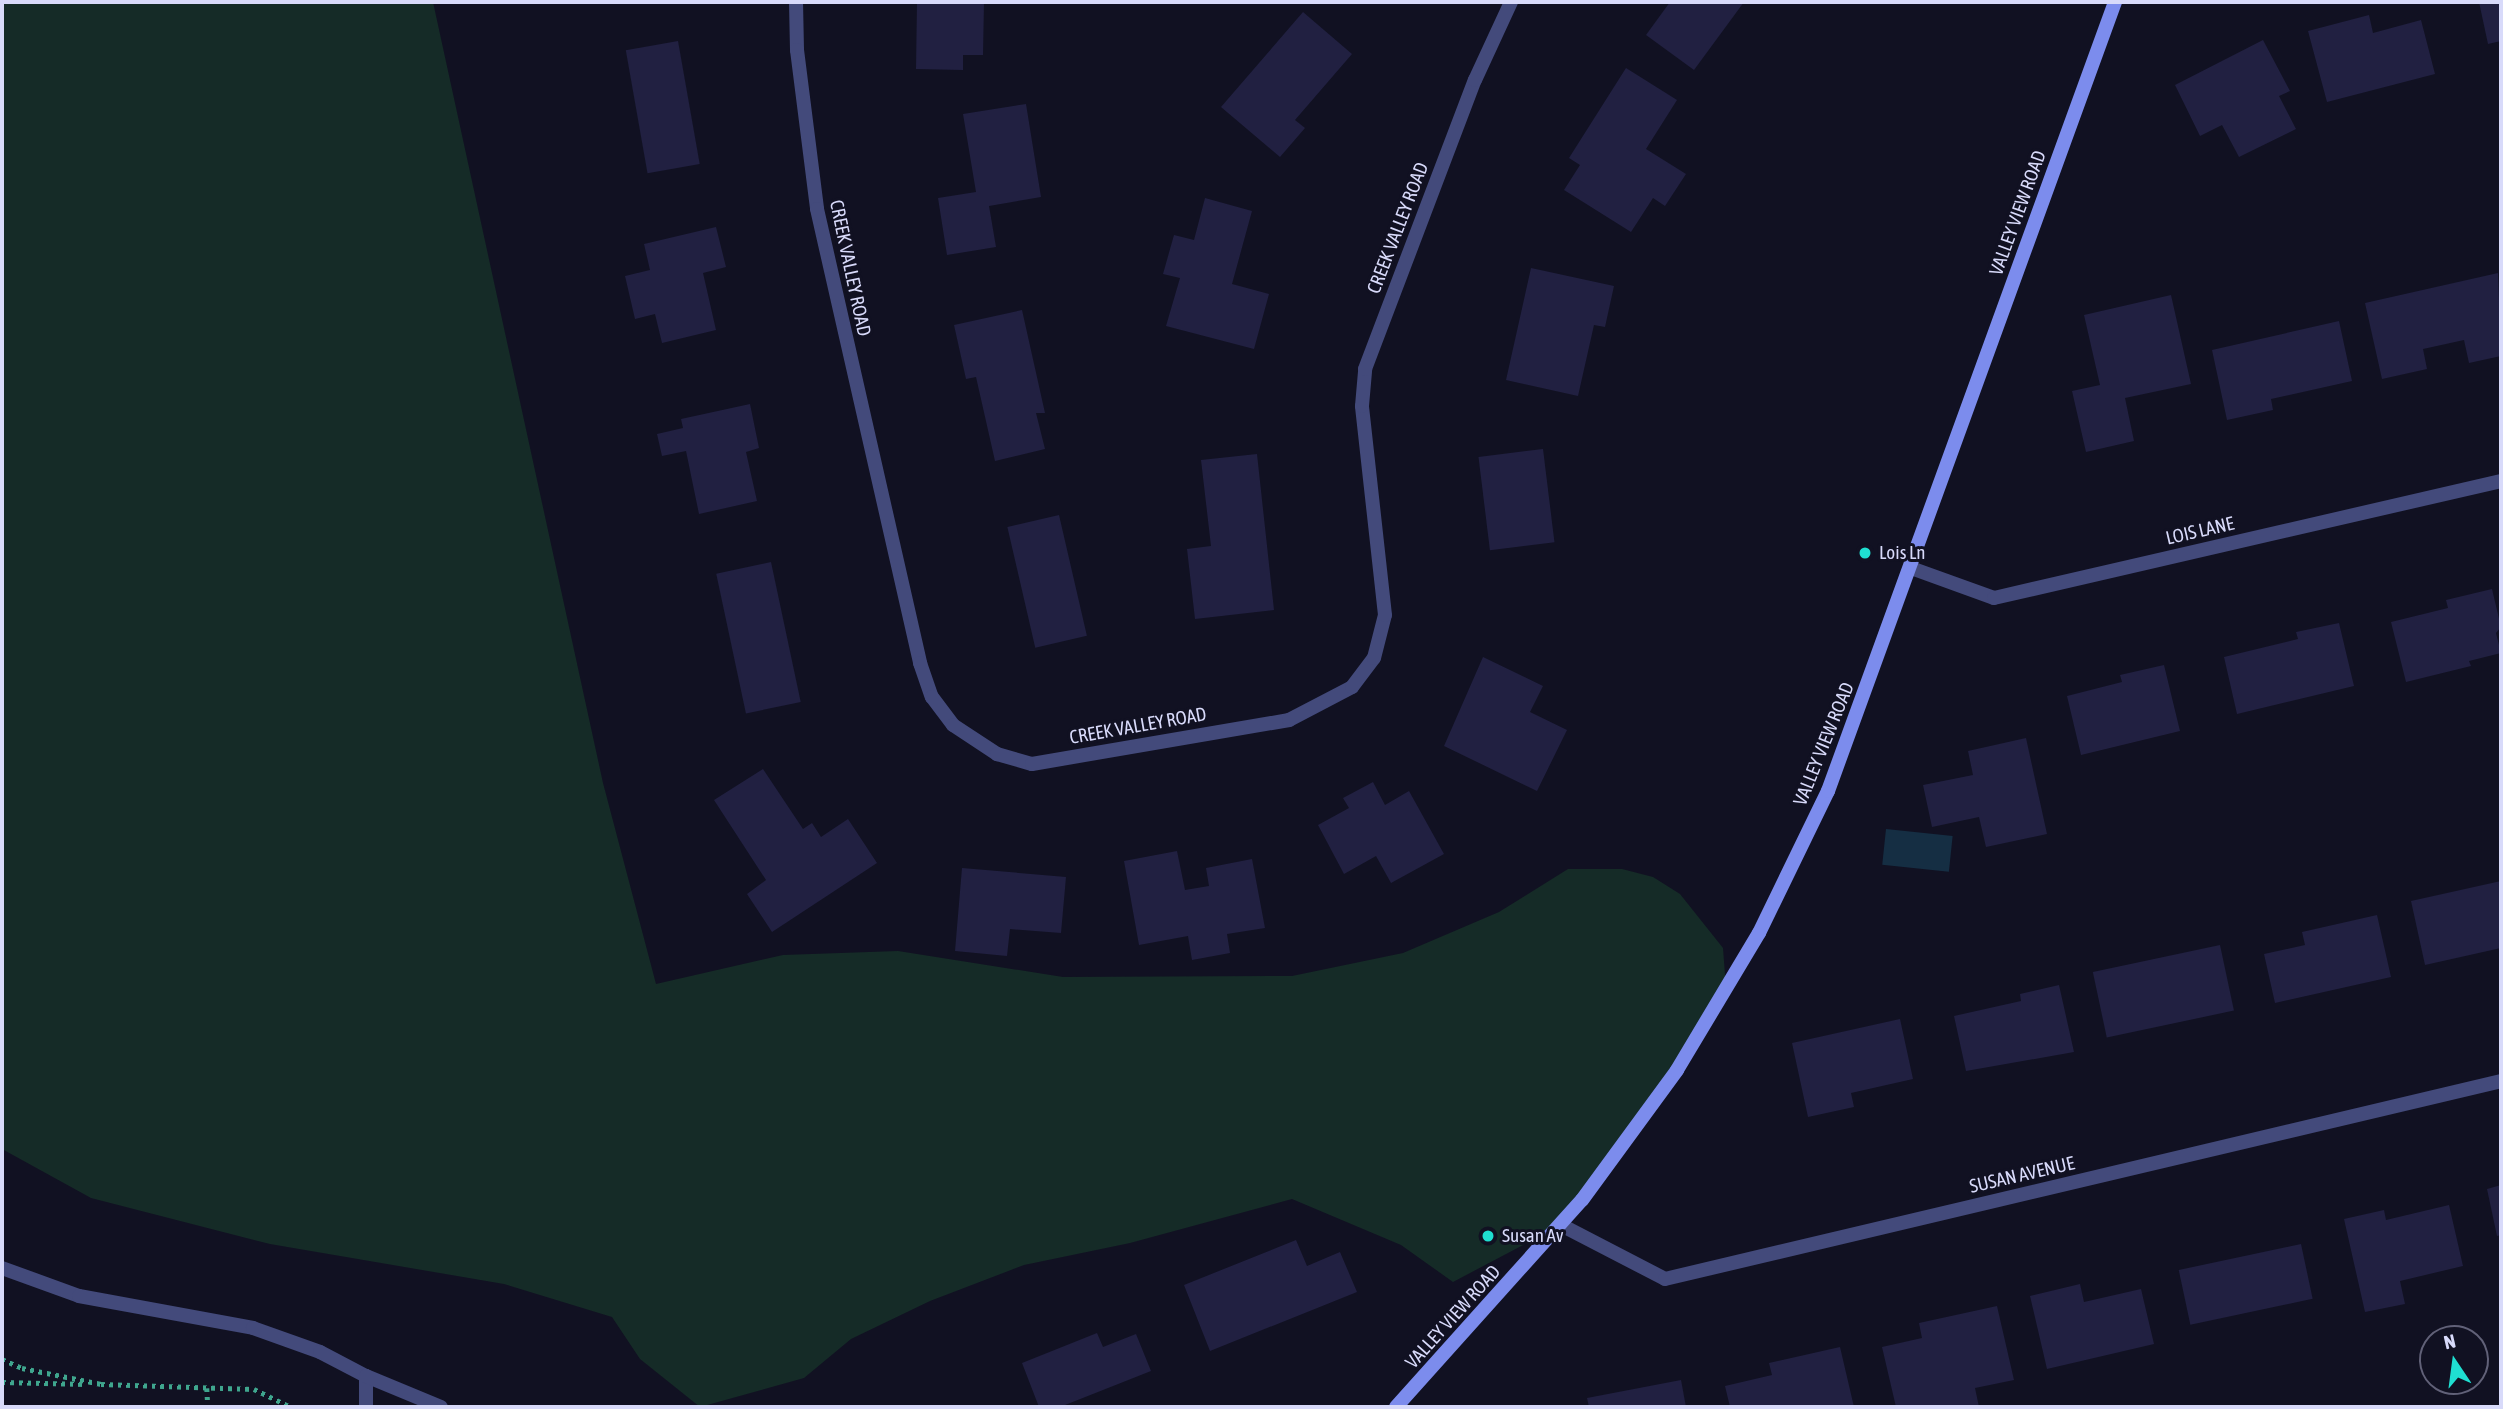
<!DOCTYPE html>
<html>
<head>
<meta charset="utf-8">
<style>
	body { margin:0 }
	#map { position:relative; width:2503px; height:1409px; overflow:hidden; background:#112; font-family:"Asap Condensed",sans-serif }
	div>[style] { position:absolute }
	.green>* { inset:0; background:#152b27 }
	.water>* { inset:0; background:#152e43; transform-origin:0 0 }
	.building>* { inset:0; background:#212041; transform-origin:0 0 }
	.path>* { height:4.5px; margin-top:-2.25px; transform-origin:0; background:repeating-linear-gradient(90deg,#3fa68e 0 3.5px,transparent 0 8.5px) }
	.lane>* { height:14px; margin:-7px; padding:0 7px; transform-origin:7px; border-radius:7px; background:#434a7b }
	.street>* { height:14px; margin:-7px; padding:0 7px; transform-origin:7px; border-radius:7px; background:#434a7b }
	.secondary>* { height:14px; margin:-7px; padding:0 7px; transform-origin:7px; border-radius:7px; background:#7c8ced }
	.dots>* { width:19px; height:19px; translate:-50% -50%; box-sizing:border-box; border:4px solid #112; border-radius:50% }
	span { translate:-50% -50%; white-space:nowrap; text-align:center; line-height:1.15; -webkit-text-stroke:6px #112; paint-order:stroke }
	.street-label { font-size:19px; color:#d8dafa }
	.poi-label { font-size:19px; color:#d8dafa }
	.left { translate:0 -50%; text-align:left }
	.frame { position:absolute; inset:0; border:4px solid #d8dafa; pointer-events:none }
	.north { position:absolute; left:2419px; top:1325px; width:70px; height:70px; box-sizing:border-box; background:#112; border:2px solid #616178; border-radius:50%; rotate:347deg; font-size:19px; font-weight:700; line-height:28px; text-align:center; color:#d8dafa }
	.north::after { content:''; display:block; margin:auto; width:24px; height:32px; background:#1fdfd1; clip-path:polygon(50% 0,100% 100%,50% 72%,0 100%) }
</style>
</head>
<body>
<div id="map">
	<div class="green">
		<div style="clip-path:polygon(2px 2px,433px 2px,603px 783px,656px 984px,783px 955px,898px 951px,1063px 977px,1292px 976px,1403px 953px,1499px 912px,1568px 869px,1622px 869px,1653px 877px,1680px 894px,1723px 948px,1726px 988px,1561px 1225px,1453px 1282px,1401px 1245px,1292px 1199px,1130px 1243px,1024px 1265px,930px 1301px,851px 1339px,804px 1378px,700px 1407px,640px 1359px,612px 1317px,504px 1284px,270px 1244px,91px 1198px,2px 1149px)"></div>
	</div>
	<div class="water">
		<div style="left:1886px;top:829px;width:67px;height:36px;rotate:6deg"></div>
	</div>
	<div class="building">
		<div style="clip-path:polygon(917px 2px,984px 2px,983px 55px,963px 55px,963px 70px,916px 69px)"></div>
		<div style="clip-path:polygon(1670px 2px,1744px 2px,1694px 70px,1646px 35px)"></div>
		<div style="clip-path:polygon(2479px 2px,2501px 2px,2501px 41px,2488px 44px)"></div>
		<div style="clip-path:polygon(1303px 12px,1352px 54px,1295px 120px,1305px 128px,1280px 157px,1221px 107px)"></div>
		<div style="clip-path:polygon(2369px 15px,2373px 33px,2421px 20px,2435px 74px,2327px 102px,2308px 31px)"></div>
		<div style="clip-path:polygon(2263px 40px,2290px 91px,2279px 96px,2296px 129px,2239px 157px,2222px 125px,2200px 136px,2175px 85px)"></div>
		<div style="left:678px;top:41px;width:125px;height:53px;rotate:80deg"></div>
		<div style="clip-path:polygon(1626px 68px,1677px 100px,1646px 149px,1686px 174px,1665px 206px,1653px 198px,1631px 232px,1564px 190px,1580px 165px,1569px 158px)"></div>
		<div style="clip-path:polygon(1026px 104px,1041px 197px,989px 206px,996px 247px,947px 255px,938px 198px,976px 192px,963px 114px)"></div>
		<div style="clip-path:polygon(1205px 198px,1252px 211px,1232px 284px,1269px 294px,1254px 349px,1166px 326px,1180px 278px,1163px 274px,1174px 235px,1194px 240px)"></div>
		<div style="clip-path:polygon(716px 227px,726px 267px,703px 273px,716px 330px,662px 343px,655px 314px,635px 319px,625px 276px,650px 270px,644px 244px)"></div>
		<div style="clip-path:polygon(1531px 268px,1614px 286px,1605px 327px,1594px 325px,1578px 396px,1506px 380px)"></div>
		<div style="clip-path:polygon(2498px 273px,2501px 356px,2469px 363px,2464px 340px,2423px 349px,2427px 369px,2382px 379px,2365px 303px)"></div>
		<div style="clip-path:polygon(2171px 295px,2191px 384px,2125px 398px,2134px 441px,2086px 452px,2072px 391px,2100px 385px,2084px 315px)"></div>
		<div style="clip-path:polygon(1022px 310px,1045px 413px,1036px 413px,1045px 449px,995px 461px,976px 377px,966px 379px,954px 325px)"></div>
		<div style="clip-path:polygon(2339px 321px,2352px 381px,2271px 399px,2273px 410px,2227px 420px,2212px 350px)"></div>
		<div style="clip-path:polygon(750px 404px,759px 448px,746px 452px,757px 501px,699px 514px,686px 451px,662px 456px,657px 434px,683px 428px,681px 419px)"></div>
		<div style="left:1543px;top:449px;width:94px;height:65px;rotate:83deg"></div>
		<div style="clip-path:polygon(1257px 454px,1274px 610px,1195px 619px,1187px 549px,1211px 546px,1201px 460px)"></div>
		<div style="left:1059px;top:515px;width:124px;height:53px;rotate:77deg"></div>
		<div style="left:771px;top:562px;width:143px;height:56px;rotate:78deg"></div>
		<div style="clip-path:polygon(2492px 589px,2501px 627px,2496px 633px,2501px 653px,2469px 661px,2471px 666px,2406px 682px,2391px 622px,2448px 608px,2446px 600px)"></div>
		<div style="clip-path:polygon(2339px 623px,2354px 686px,2237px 714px,2224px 657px,2298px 639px,2296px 632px)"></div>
		<div style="clip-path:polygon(1483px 657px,1543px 686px,1530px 712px,1567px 730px,1537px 791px,1444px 746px)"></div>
		<div style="clip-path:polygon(2164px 665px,2180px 731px,2081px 755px,2067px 696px,2122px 682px,2120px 675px)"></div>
		<div style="clip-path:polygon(2026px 738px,2047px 834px,1986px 847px,1979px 817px,1932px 827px,1923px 785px,1973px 775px,1968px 751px)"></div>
		<div style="clip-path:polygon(763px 769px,803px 829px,812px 823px,821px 837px,848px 819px,877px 863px,772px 932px,747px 894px,766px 880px,714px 800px)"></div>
		<div style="clip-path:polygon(1373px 782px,1385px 805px,1409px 791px,1444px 854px,1391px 883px,1376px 856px,1344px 874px,1318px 825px,1349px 808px,1343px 798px)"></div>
		<div style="clip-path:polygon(1177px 851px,1185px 890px,1209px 886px,1206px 868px,1252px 859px,1265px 928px,1227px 934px,1230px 953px,1192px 960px,1188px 936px,1139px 945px,1124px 861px)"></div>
		<div style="clip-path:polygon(962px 868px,1066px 877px,1061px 933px,1010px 929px,1007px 956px,955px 951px)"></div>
		<div style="clip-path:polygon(2501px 881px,2501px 948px,2425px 965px,2411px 901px)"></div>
		<div style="clip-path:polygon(2377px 915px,2391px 977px,2275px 1003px,2264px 954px,2305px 945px,2302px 932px)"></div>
		<div style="left:2220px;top:945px;width:67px;height:130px;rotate:78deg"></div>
		<div style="clip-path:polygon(2059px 985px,2074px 1052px,1966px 1071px,1954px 1016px,2021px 1001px,2020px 994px)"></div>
		<div style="clip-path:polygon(1900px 1019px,1913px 1079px,1851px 1093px,1854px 1107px,1808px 1117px,1792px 1043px)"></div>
		<div style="clip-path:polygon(2501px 1185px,2501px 1235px,2497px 1236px,2487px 1189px)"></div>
		<div style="clip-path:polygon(2449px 1205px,2463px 1266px,2400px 1281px,2405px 1304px,2365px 1312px,2344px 1219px,2384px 1210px,2386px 1220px)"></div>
		<div style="clip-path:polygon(1296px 1240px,1307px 1266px,1340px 1252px,1357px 1292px,1210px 1351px,1184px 1285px)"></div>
		<div style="left:2301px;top:1244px;width:56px;height:125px;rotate:78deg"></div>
		<div style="clip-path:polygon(2080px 1284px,2084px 1302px,2141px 1289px,2154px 1344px,2047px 1369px,2030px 1296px)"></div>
		<div style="clip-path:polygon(1997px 1306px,2014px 1380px,1975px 1388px,1979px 1407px,1896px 1407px,1882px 1347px,1922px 1338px,1919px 1323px)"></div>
		<div style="clip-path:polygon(1097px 1333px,1103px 1347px,1136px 1334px,1151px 1371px,1060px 1407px,1039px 1407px,1022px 1363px)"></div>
		<div style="clip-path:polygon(1840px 1347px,1854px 1407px,1730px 1407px,1725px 1386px,1772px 1375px,1769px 1363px)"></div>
		<div style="clip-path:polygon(1681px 1380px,1686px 1407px,1589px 1407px,1587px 1398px)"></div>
	</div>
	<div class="path">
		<div style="left:2px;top:1359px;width:22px;rotate:24deg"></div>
		<div style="left:22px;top:1368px;width:81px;rotate:11.4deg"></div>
		<div style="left:101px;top:1384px;width:153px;rotate:1.9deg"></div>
		<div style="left:254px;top:1389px;width:41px;rotate:25.9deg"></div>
		<div style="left:2px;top:1382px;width:84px;rotate:1.4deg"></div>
		<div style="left:207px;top:1388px;width:19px;rotate:87deg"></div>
	</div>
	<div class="lane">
		<div style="left:2px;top:1268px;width:82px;rotate:20deg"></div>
		<div style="left:79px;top:1296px;width:177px;rotate:10.4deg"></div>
		<div style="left:253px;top:1328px;width:71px;rotate:19.7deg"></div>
		<div style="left:320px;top:1352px;width:52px;rotate:27.6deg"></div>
		<div style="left:366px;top:1376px;width:31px;rotate:90deg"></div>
		<div style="left:366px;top:1376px;width:81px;rotate:22.5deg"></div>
	</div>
	<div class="street">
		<div style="left:796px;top:2px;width:48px;rotate:88.8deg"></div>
		<div style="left:797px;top:50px;width:160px;rotate:82.8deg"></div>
		<div style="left:817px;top:209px;width:466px;rotate:77.2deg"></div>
		<div style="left:920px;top:663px;width:36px;rotate:71deg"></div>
		<div style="left:932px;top:697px;width:35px;rotate:53deg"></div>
		<div style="left:953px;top:725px;width:53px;rotate:33.4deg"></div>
		<div style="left:997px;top:754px;width:36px;rotate:16deg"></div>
		<div style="left:1032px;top:764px;width:261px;rotate:-9.7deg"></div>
		<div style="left:1289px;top:720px;width:71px;rotate:-27.6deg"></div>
		<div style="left:1352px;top:687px;width:36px;rotate:-53deg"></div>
		<div style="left:1374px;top:658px;width:44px;rotate:-75.7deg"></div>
		<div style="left:1385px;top:615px;width:210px;rotate:-96.3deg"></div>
		<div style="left:1362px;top:406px;width:37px;rotate:-85deg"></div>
		<div style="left:1365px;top:369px;width:309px;rotate:-69.2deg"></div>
		<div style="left:1475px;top:80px;width:86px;rotate:-65.2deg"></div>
		<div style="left:1911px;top:568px;width:88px;rotate:19.9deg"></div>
		<div style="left:1994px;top:598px;width:520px;rotate:-12.99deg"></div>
		<div style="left:1561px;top:1225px;width:117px;rotate:27.4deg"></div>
		<div style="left:1665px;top:1279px;width:859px;rotate:-13.32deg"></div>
	</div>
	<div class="secondary">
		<div style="left:1396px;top:1407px;width:278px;rotate:-48.1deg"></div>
		<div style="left:1582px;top:1200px;width:161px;rotate:-53.8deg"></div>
		<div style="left:1677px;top:1070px;width:160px;rotate:-59.1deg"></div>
		<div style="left:1759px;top:933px;width:158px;rotate:-64.1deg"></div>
		<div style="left:1828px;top:791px;width:840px;rotate:-70.01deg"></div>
	</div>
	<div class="dots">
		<div style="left:1865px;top:553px;background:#1fdfd1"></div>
		<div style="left:1488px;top:1236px;background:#1fdfd1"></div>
	</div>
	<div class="street-label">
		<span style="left:2018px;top:213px;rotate:-70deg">VALLEY VIEW ROAD</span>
		<span style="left:1398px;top:228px;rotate:-69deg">CREEK VALLEY ROAD</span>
		<span style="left:850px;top:268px;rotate:78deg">CREEK VALLEY ROAD</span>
		<span style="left:2200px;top:531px;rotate:-13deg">LOIS LANE</span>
		<span style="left:1138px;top:726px;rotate:-10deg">CREEK VALLEY ROAD</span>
		<span style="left:1824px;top:744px;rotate:-68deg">VALLEY VIEW ROAD</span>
		<span style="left:2022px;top:1175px;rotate:-13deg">SUSAN AVENUE</span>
		<span style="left:1453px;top:1317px;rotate:-48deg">VALLEY VIEW ROAD</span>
	</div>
	<div class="poi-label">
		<span class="left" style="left:1879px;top:553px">Lois Ln</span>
		<span class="left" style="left:1502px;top:1236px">Susan Av</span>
	</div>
	<div class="frame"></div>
	<div class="north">N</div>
</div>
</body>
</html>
